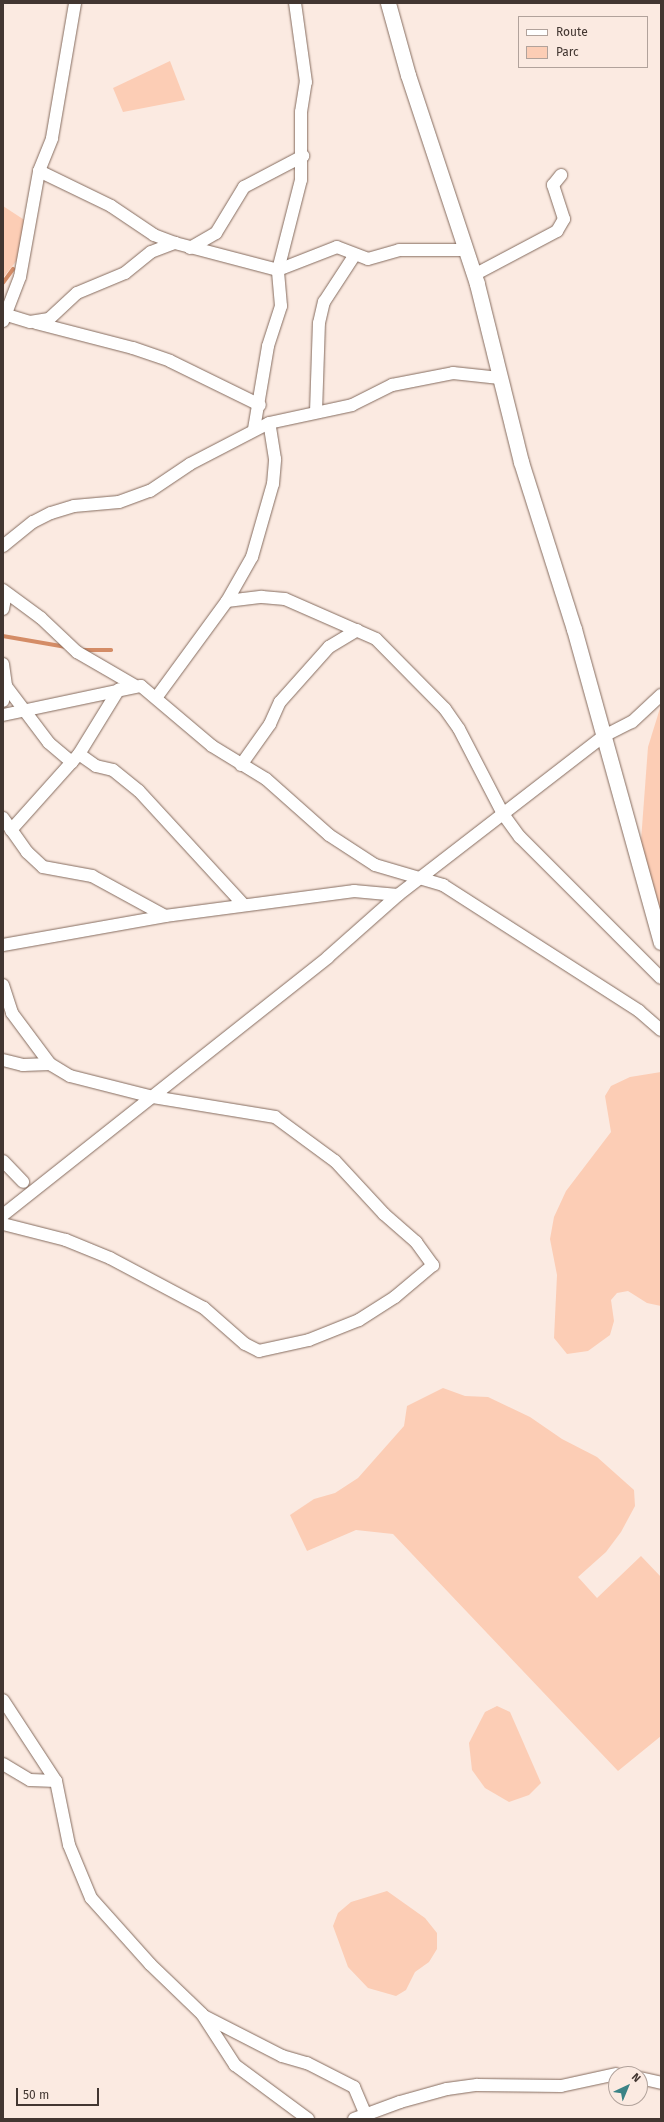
<!DOCTYPE html>
<html>
<head>
<meta charset="utf-8">
<style>
	body { margin:0 }
	#map { position:relative; width:664px; height:2122px; overflow:hidden; background:#fbeae1; font-family:"Fira Sans",sans-serif }
	div>[style] { position:absolute }
	.green>* { inset:0; background:#fccdb5 }
	.stream>* { height:3.5px; margin:-1.75px; padding:0 1.75px; transform-origin:1.75px; border-radius:1.75px; background:#d48c66 }
	.roads { filter:drop-shadow(0 0 1px #856c5f) drop-shadow(0 0 1px #856c5f) }
	.minor>* { height:12px; margin:-6px; padding:0 6px; transform-origin:6px; border-radius:6px; background:#fff }
	.tertiary>* { height:15px; margin:-7.5px; padding:0 7.5px; transform-origin:7.5px; border-radius:7.5px; background:#fff }
	span { translate:-50% -50%; white-space:nowrap; text-align:center; line-height:1.15; -webkit-text-stroke:4px #fbeae1; paint-order:stroke }
	.frame { position:absolute; inset:0; border:4px solid #423631; pointer-events:none }
	.legend { position:absolute; left:518px; top:16px; width:130px; height:52px; box-sizing:border-box; background:#fbeae1; border:1px solid #b1a29b; margin:0; padding:5px 7px; list-style:none; font-size:12px; color:#423631 }
	.legend li { display:flex; align-items:center; gap:8px; height:20px }
	.legend b { width:20px; border:1px solid #b1a29b }
	.north { position:absolute; left:608px; top:2066px; width:40px; height:40px; box-sizing:border-box; background:#fbeae1; border:1px solid #b1a29b; border-radius:50%; rotate:44deg; font-size:11px; font-weight:700; line-height:16px; text-align:center; color:#423631 }
	.north::after { content:''; display:block; margin:auto; width:14px; height:18px; background:#3b8386; clip-path:polygon(50% 0,100% 100%,50% 72%,0 100%) }
	.scale { position:absolute; left:16px; top:2088px; width:83px; height:18px; box-sizing:border-box; border:2px solid #423631; border-top:0; padding-left:5px; font-size:12px; line-height:14px; white-space:nowrap; color:#423631; -webkit-text-stroke:3px #fbeae1; paint-order:stroke }
</style>
</head>
<body>
<div id="map">
	<div class="green">
		<div style="clip-path:polygon(170px 61px,185px 100px,123px 112px,113px 88px)"></div>
		<div style="clip-path:polygon(3px 206px,29px 223px,21px 255px,3px 278px)"></div>
		<div style="clip-path:polygon(661px 705px,661px 923px,640px 854px,648px 747px)"></div>
		<div style="clip-path:polygon(661px 1072px,661px 1306px,647px 1303px,628px 1291px,617px 1293px,611px 1300px,614px 1321px,610px 1335px,588px 1351px,567px 1354px,554px 1338px,557px 1275px,550px 1239px,554px 1217px,566px 1191px,611px 1132px,605px 1096px,611px 1086px,630px 1077px)"></div>
		<div style="clip-path:polygon(443px 1388px,465px 1396px,488px 1397px,530px 1417px,562px 1439px,597px 1457px,634px 1490px,635px 1506px,621px 1532px,606px 1552px,578px 1577px,597px 1598px,641px 1556px,661px 1577px,661px 1736px,618px 1771px,393px 1534px,356px 1530px,307px 1551px,290px 1515px,314px 1499px,335px 1493px,358px 1478px,404px 1426px,407px 1406px)"></div>
		<div style="clip-path:polygon(497px 1706px,510px 1712px,541px 1783px,529px 1795px,509px 1802px,485px 1788px,472px 1770px,469px 1743px,485px 1712px)"></div>
		<div style="clip-path:polygon(387px 1891px,425px 1918px,437px 1933px,437px 1949px,429px 1962px,415px 1972px,406px 1990px,396px 1996px,368px 1988px,348px 1967px,333px 1926px,338px 1913px,351px 1902px)"></div>
	</div>
	<div class="stream">
		<div style="left:3px;top:283px;width:17px;rotate:-54deg"></div>
		<div style="left:3px;top:636px;width:64px;rotate:9.9deg"></div>
		<div style="left:82px;top:650px;width:29px"></div>
	</div>
	<div class="roads">
		<div class="minor">
			<div style="left:39px;top:171px;width:80px;rotate:25.9deg"></div>
			<div style="left:111px;top:206px;width:52px;rotate:34deg"></div>
			<div style="left:154px;top:235px;width:22px;rotate:21deg"></div>
			<div style="left:190px;top:248px;width:30px;rotate:-30deg"></div>
			<div style="left:216px;top:233px;width:54px;rotate:-58.7deg"></div>
			<div style="left:244px;top:187px;width:67px;rotate:-27.7deg"></div>
			<div style="left:474px;top:275px;width:94px;rotate:-27.9deg"></div>
			<div style="left:557px;top:231px;width:14px;rotate:-60deg"></div>
			<div style="left:564px;top:219px;width:36px;rotate:-108deg"></div>
			<div style="left:553px;top:185px;width:13px;rotate:-51deg"></div>
			<div style="left:7px;top:315px;width:24px;rotate:17deg"></div>
			<div style="left:30px;top:322px;width:19px;rotate:-9deg"></div>
			<div style="left:49px;top:319px;width:38px;rotate:-43deg"></div>
			<div style="left:77px;top:293px;width:52px;rotate:-22.6deg"></div>
			<div style="left:125px;top:273px;width:33px;rotate:-39deg"></div>
			<div style="left:151px;top:252px;width:26px;rotate:-21deg"></div>
			<div style="left:175px;top:243px;width:106px;rotate:14.7deg"></div>
			<div style="left:278px;top:270px;width:63px;rotate:-21.3deg"></div>
			<div style="left:337px;top:247px;width:33px;rotate:21deg"></div>
			<div style="left:368px;top:259px;width:32px;rotate:-16deg"></div>
			<div style="left:399px;top:250px;width:68px"></div>
			<div style="left:3px;top:321px;width:47px;rotate:-68.9deg"></div>
			<div style="left:20px;top:277px;width:108px;rotate:-79.8deg"></div>
			<div style="left:39px;top:171px;width:35px;rotate:-68deg"></div>
			<div style="left:52px;top:138px;width:137px;rotate:-80.3deg"></div>
			<div style="left:36px;top:323px;width:100px;rotate:14.5deg"></div>
			<div style="left:133px;top:348px;width:39px;rotate:19deg"></div>
			<div style="left:170px;top:361px;width:100px;rotate:26.1deg"></div>
			<div style="left:316px;top:412px;width:89px;rotate:-88.1deg"></div>
			<div style="left:319px;top:323px;width:22px;rotate:-77deg"></div>
			<div style="left:324px;top:302px;width:55px;rotate:-56.9deg"></div>
			<div style="left:254px;top:429px;width:84px;rotate:-80.4deg"></div>
			<div style="left:268px;top:346px;width:42px;rotate:-72deg"></div>
			<div style="left:281px;top:306px;width:36px;rotate:-95deg"></div>
			<div style="left:278px;top:270px;width:93px;rotate:-75.7deg"></div>
			<div style="left:301px;top:180px;width:68px;rotate:-90deg"></div>
			<div style="left:301px;top:112px;width:30px;rotate:-81deg"></div>
			<div style="left:306px;top:82px;width:80px;rotate:-97.9deg"></div>
			<div style="left:3px;top:546px;width:38px;rotate:-39deg"></div>
			<div style="left:33px;top:522px;width:20px;rotate:-27deg"></div>
			<div style="left:51px;top:513px;width:24px;rotate:-17deg"></div>
			<div style="left:74px;top:506px;width:45px;rotate:-5.1deg"></div>
			<div style="left:119px;top:502px;width:33px;rotate:-20deg"></div>
			<div style="left:150px;top:491px;width:48px;rotate:-34deg"></div>
			<div style="left:190px;top:464px;width:89px;rotate:-27.4deg"></div>
			<div style="left:269px;top:423px;width:85px;rotate:-12.2deg"></div>
			<div style="left:352px;top:405px;width:45px;rotate:-26.6deg"></div>
			<div style="left:392px;top:385px;width:62px;rotate:-11.1deg"></div>
			<div style="left:453px;top:373px;width:47px;rotate:6.1deg"></div>
			<div style="left:3px;top:590px;width:47px;rotate:36.4deg"></div>
			<div style="left:41px;top:618px;width:50px;rotate:43.4deg"></div>
			<div style="left:77px;top:652px;width:66px;rotate:30.1deg"></div>
			<div style="left:227px;top:601px;width:35px;rotate:-7deg"></div>
			<div style="left:262px;top:597px;width:23px;rotate:5deg"></div>
			<div style="left:285px;top:599px;width:99px;rotate:23.7deg"></div>
			<div style="left:376px;top:639px;width:98px;rotate:45.4deg"></div>
			<div style="left:445px;top:709px;width:24px;rotate:55deg"></div>
			<div style="left:459px;top:729px;width:96px;rotate:62.6deg"></div>
			<div style="left:503px;top:814px;width:29px;rotate:54deg"></div>
			<div style="left:520px;top:837px;width:199px;rotate:45deg"></div>
			<div style="left:3px;top:609px;width:16px;rotate:-79deg"></div>
			<div style="left:3px;top:664px;width:22px;rotate:82deg"></div>
			<div style="left:6px;top:686px;width:15px;rotate:101deg"></div>
			<div style="left:6px;top:686px;width:71px;rotate:53deg"></div>
			<div style="left:49px;top:743px;width:30px;rotate:40deg"></div>
			<div style="left:156px;top:698px;width:120px;rotate:-53.8deg"></div>
			<div style="left:227px;top:601px;width:51px;rotate:-60.4deg"></div>
			<div style="left:252px;top:557px;width:76px;rotate:-74deg"></div>
			<div style="left:273px;top:484px;width:25px;rotate:-85deg"></div>
			<div style="left:275px;top:459px;width:36px;rotate:-99deg"></div>
			<div style="left:3px;top:715px;width:141px;rotate:-11.9deg"></div>
			<div style="left:141px;top:686px;width:93px;rotate:40.2deg"></div>
			<div style="left:212px;top:746px;width:63px;rotate:31.4deg"></div>
			<div style="left:266px;top:779px;width:84px;rotate:41.6deg"></div>
			<div style="left:329px;top:835px;width:55px;rotate:33.1deg"></div>
			<div style="left:375px;top:865px;width:71px;rotate:16.4deg"></div>
			<div style="left:443px;top:885px;width:233px;rotate:32.7deg"></div>
			<div style="left:639px;top:1011px;width:29px;rotate:41deg"></div>
			<div style="left:79px;top:754px;width:21px;rotate:35deg"></div>
			<div style="left:96px;top:766px;width:17px;rotate:13deg"></div>
			<div style="left:113px;top:770px;width:33px;rotate:39deg"></div>
			<div style="left:139px;top:791px;width:155px;rotate:47.4deg"></div>
			<div style="left:241px;top:765px;width:50px;rotate:-54.7deg"></div>
			<div style="left:270px;top:724px;width:24px;rotate:-66deg"></div>
			<div style="left:280px;top:702px;width:74px;rotate:-48.3deg"></div>
			<div style="left:329px;top:647px;width:33px;rotate:-31deg"></div>
			<div style="left:3px;top:818px;width:42px;rotate:54.8deg"></div>
			<div style="left:27px;top:852px;width:22px;rotate:43deg"></div>
			<div style="left:43px;top:867px;width:50px;rotate:10.4deg"></div>
			<div style="left:92px;top:876px;width:83px;rotate:28.7deg"></div>
			<div style="left:11px;top:830px;width:102px;rotate:-48.2deg"></div>
			<div style="left:79px;top:754px;width:76px;rotate:-58.4deg"></div>
			<div style="left:3px;top:945px;width:165px;rotate:-10.1deg"></div>
			<div style="left:165px;top:916px;width:191px;rotate:-7.5deg"></div>
			<div style="left:354px;top:891px;width:44px;rotate:5.2deg"></div>
			<div style="left:3px;top:985px;width:29px;rotate:72deg"></div>
			<div style="left:12px;top:1013px;width:64px;rotate:53.3deg"></div>
			<div style="left:50px;top:1064px;width:23px;rotate:31deg"></div>
			<div style="left:70px;top:1076px;width:86px;rotate:14.2deg"></div>
			<div style="left:153px;top:1097px;width:124px;rotate:9.3deg"></div>
			<div style="left:275px;top:1117px;width:74px;rotate:36.3deg"></div>
			<div style="left:335px;top:1161px;width:72px;rotate:47.2deg"></div>
			<div style="left:384px;top:1214px;width:43px;rotate:41.2deg"></div>
			<div style="left:416px;top:1242px;width:29px;rotate:54deg"></div>
			<div style="left:433px;top:1265px;width:50px;rotate:139.9deg"></div>
			<div style="left:395px;top:1297px;width:43px;rotate:147.4deg"></div>
			<div style="left:359px;top:1320px;width:54px;rotate:158.2deg"></div>
			<div style="left:309px;top:1340px;width:51px;rotate:167.6deg"></div>
			<div style="left:259px;top:1351px;width:16px;rotate:-153deg"></div>
			<div style="left:245px;top:1344px;width:55px;rotate:-138.7deg"></div>
			<div style="left:204px;top:1308px;width:106px;rotate:-152deg"></div>
			<div style="left:110px;top:1258px;width:48px;rotate:-157.8deg"></div>
			<div style="left:66px;top:1240px;width:65px;rotate:-165.7deg"></div>
			<div style="left:3px;top:1060px;width:21px;rotate:14deg"></div>
			<div style="left:23px;top:1065px;width:27px;rotate:-2deg"></div>
			<div style="left:3px;top:1161px;width:29px;rotate:46deg"></div>
			<div style="left:3px;top:1215px;width:415px;rotate:-38.4deg"></div>
			<div style="left:328px;top:957px;width:94px;rotate:-41.5deg"></div>
			<div style="left:398px;top:895px;width:260px;rotate:-37.7deg"></div>
			<div style="left:604px;top:736px;width:31px;rotate:-27deg"></div>
			<div style="left:632px;top:722px;width:40px;rotate:-43deg"></div>
			<div style="left:3px;top:1700px;width:97px;rotate:56.8deg"></div>
			<div style="left:56px;top:1781px;width:65px;rotate:78.5deg"></div>
			<div style="left:69px;top:1845px;width:57px;rotate:67.5deg"></div>
			<div style="left:91px;top:1898px;width:89px;rotate:48.2deg"></div>
			<div style="left:150px;top:1964px;width:72px;rotate:43.9deg"></div>
			<div style="left:202px;top:2014px;width:61px;rotate:57.1deg"></div>
			<div style="left:235px;top:2065px;width:91px;rotate:36.5deg"></div>
			<div style="left:3px;top:1764px;width:31px;rotate:31deg"></div>
			<div style="left:30px;top:1780px;width:26px;rotate:2deg"></div>
			<div style="left:204px;top:2016px;width:88px;rotate:27.1deg"></div>
			<div style="left:282px;top:2056px;width:26px;rotate:16deg"></div>
			<div style="left:307px;top:2063px;width:53px;rotate:27.1deg"></div>
			<div style="left:354px;top:2087px;width:30px;rotate:67deg"></div>
			<div style="left:640px;top:2078px;width:22px;rotate:13deg"></div>
			<div style="left:354px;top:2119px;width:49px;rotate:-20.3deg"></div>
			<div style="left:400px;top:2102px;width:49px;rotate:-15.5deg"></div>
			<div style="left:447px;top:2089px;width:30px;rotate:-8deg"></div>
			<div style="left:477px;top:2085px;width:84px;rotate:0.7deg"></div>
			<div style="left:561px;top:2086px;width:56px;rotate:-12.3deg"></div>
		</div>
		<div class="tertiary">
			<div style="left:388px;top:3px;width:75px;rotate:74.5deg"></div>
			<div style="left:408px;top:75px;width:220px;rotate:71.7deg"></div>
			<div style="left:477px;top:284px;width:183px;rotate:76.1deg"></div>
			<div style="left:521px;top:462px;width:175px;rotate:72.4deg"></div>
			<div style="left:574px;top:629px;width:325px;rotate:74.5deg"></div>
		</div>
	</div>
	<div class="frame"></div>
	<ul class="legend">
	<li><b style="height:5px;background:#fff"></b>Route</li>
	<li><b style="height:11px;background:#fccdb5"></b>Parc</li>
	</ul>
	<div class="north">N</div>
	<div class="scale">50 m</div>
</div>
</body>
</html>
